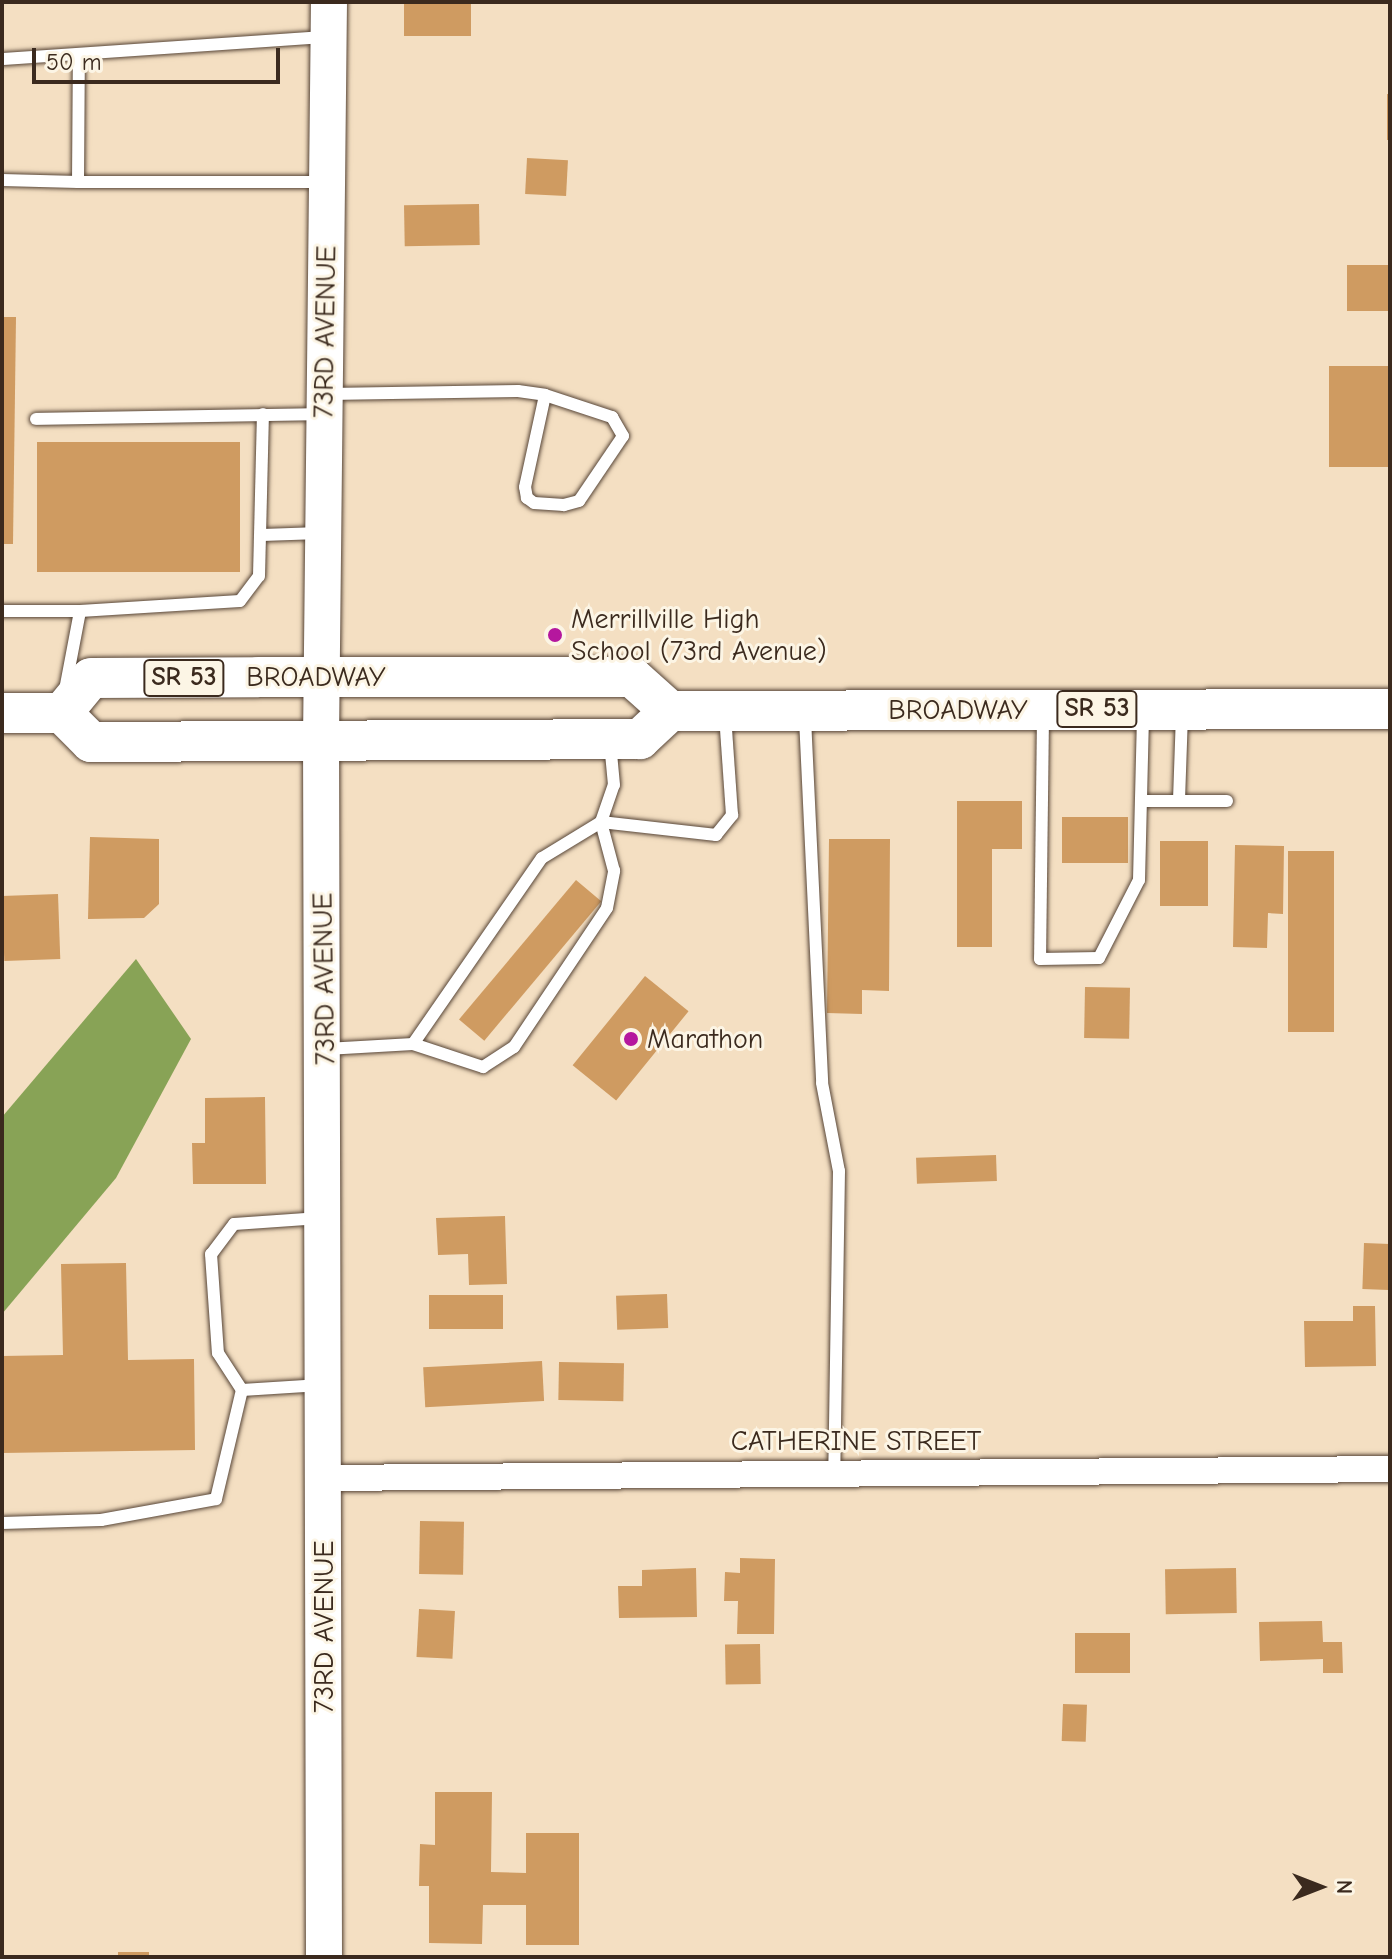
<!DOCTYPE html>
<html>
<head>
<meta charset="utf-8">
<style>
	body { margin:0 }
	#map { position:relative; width:1392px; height:1959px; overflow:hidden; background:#f4dfc2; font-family:"Comic Neue",sans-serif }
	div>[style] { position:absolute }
	.forest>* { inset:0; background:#88a356 }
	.building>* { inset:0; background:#cf9b61; transform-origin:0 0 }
	.roads { filter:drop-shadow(0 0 2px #574537) drop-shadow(0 0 2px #574537) }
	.lane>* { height:12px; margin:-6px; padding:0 6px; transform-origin:6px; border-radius:6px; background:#fff }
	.street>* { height:26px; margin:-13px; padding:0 13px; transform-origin:13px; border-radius:13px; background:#fff }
	.secondary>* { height:36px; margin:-18px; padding:0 18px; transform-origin:18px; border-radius:18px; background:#fff }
	.primary>* { height:40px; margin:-20px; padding:0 20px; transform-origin:20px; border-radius:20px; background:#fff }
	.dots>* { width:22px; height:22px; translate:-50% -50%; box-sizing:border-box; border:4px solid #fcf5e5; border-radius:50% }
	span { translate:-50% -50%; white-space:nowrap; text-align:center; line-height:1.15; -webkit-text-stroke:6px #fcf5e5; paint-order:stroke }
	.shield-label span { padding:2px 6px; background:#fcf5e5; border:2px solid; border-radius:6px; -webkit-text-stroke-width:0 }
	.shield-label { font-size:26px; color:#3b2a1e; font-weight:700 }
	.street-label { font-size:28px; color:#3b2a1e }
	.poi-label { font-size:28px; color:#3b2a1e }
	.left { translate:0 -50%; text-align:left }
	.frame { position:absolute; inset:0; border:4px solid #3b2a1e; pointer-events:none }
	.north { position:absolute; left:1280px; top:1847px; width:80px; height:80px; -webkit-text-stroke:6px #fcf5e5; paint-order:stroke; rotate:90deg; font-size:22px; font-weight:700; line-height:32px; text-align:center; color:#3b2a1e }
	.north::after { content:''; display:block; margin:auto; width:28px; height:36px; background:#3b2a1e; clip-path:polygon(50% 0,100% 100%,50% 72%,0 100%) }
	.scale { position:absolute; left:32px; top:48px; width:248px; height:36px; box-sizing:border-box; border:4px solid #3b2a1e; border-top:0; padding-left:10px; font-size:24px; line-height:28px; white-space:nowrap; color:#3b2a1e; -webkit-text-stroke:6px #fcf5e5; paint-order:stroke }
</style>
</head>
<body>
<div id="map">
	<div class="forest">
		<div style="clip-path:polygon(136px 959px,191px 1039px,116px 1178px,2px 1314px,2px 1117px)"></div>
	</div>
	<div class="building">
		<div style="left:404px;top:2px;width:67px;height:34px"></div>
		<div style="left:1387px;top:94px;width:3px;height:46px"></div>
		<div style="left:527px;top:158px;width:41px;height:36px;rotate:3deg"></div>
		<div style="left:479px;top:204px;width:41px;height:75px;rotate:89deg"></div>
		<div style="left:1347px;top:265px;width:43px;height:46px"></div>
		<div style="clip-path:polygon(2px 317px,16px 317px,13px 544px,2px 544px)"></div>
		<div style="left:1329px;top:366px;width:61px;height:101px"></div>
		<div style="left:37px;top:442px;width:203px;height:130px"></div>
		<div style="clip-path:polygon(957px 801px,1022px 801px,1022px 849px,992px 849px,992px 947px,957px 947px)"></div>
		<div style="left:1062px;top:817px;width:66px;height:46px"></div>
		<div style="clip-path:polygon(90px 837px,159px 839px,159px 904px,144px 918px,88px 919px)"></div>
		<div style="clip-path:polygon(829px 839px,890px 839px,889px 991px,862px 990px,862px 1014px,827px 1013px)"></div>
		<div style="left:1160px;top:841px;width:48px;height:65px"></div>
		<div style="clip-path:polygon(1235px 845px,1284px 846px,1283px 914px,1268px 913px,1267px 948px,1233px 947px)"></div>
		<div style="left:1288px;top:851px;width:46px;height:181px"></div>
		<div style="left:576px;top:880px;width:33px;height:182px;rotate:40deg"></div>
		<div style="left:58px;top:894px;width:65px;height:56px;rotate:88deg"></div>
		<div style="left:645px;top:976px;width:56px;height:115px;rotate:39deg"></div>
		<div style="left:1085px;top:987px;width:45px;height:51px;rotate:1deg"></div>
		<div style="clip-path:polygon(265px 1097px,266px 1184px,193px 1184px,192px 1143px,205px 1143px,205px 1098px)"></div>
		<div style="left:996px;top:1155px;width:26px;height:80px;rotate:88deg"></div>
		<div style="clip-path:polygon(505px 1216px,507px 1284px,469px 1285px,468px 1254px,438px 1255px,436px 1218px)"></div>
		<div style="left:1364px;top:1243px;width:26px;height:46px;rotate:2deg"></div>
		<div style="clip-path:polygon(126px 1263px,128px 1360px,194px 1359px,195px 1450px,2px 1453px,2px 1356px,63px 1355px,61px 1264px)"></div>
		<div style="left:667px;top:1294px;width:34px;height:51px;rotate:88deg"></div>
		<div style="left:429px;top:1295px;width:74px;height:34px"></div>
		<div style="clip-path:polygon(1353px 1306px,1375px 1306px,1376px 1366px,1305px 1367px,1304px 1321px,1353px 1321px)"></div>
		<div style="left:542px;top:1361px;width:40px;height:119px;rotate:87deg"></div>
		<div style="left:559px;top:1362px;width:65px;height:38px;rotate:1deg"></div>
		<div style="left:420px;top:1521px;width:44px;height:53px;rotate:1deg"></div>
		<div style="clip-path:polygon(740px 1558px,775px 1559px,774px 1634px,737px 1634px,738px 1601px,724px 1601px,725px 1572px,740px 1573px)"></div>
		<div style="clip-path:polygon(696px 1568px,697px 1617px,619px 1618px,618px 1586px,642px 1586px,642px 1570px)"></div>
		<div style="left:1236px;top:1568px;width:45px;height:71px;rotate:89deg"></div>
		<div style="left:419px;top:1609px;width:36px;height:48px;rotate:3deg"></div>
		<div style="clip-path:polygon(1322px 1621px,1323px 1642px,1342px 1642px,1343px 1673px,1323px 1673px,1323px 1659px,1260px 1661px,1259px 1622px)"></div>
		<div style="left:1075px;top:1633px;width:55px;height:40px"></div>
		<div style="left:760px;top:1644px;width:40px;height:35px;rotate:89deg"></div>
		<div style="left:1063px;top:1704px;width:24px;height:37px;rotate:2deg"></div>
		<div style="clip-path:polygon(435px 1792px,492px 1792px,491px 1872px,526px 1873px,526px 1833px,579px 1833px,579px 1945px,526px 1945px,526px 1905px,483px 1905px,482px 1944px,429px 1943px,429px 1886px,419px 1886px,420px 1844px,435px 1845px)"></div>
		<div style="left:118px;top:1952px;width:31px;height:5px"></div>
	</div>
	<div class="roads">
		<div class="lane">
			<div style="left:2px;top:59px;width:324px;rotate:-3.9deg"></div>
			<div style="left:2px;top:180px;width:76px;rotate:1.5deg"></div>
			<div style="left:78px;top:182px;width:128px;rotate:-89.6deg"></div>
			<div style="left:78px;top:182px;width:246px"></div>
			<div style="left:328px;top:394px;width:190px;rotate:-0.9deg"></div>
			<div style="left:518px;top:391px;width:27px;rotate:8deg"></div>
			<div style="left:545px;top:395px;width:71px;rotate:18.2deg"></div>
			<div style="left:612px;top:417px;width:22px;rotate:60deg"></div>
			<div style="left:623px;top:436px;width:78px;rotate:124.1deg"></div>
			<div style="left:579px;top:501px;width:16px;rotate:165deg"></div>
			<div style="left:564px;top:505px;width:30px;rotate:-176deg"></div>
			<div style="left:534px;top:503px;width:9px;rotate:-144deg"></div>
			<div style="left:527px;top:498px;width:11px;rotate:-100deg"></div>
			<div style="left:525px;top:487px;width:94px;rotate:-77.7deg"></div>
			<div style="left:36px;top:419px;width:285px;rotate:-1deg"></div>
			<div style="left:261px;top:535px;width:60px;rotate:-1.9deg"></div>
			<div style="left:2px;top:611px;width:78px"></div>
			<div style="left:65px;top:690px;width:80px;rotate:-79.2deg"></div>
			<div style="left:80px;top:611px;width:160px;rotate:-3.6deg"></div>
			<div style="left:240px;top:601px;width:31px;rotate:-53deg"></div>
			<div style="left:259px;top:576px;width:162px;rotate:-88.6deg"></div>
			<div style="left:1043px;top:717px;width:242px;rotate:90.7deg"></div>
			<div style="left:1040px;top:959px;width:59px;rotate:-1deg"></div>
			<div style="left:1099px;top:958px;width:88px;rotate:-62.9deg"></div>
			<div style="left:1139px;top:880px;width:164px;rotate:-88.6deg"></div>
			<div style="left:805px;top:718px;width:365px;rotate:87.3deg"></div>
			<div style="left:822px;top:1083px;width:90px;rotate:79.1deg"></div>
			<div style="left:839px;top:1171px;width:302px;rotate:90.9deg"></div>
			<div style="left:1179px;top:800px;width:84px;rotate:-88deg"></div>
			<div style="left:1141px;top:801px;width:86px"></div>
			<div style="left:413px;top:1044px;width:74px;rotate:18.2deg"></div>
			<div style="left:483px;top:1067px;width:37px;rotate:-33deg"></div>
			<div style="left:514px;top:1047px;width:167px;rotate:-56.2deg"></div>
			<div style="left:607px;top:908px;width:38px;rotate:-79deg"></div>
			<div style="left:614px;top:871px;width:51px;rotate:-104.9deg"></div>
			<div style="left:601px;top:822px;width:116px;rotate:6.4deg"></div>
			<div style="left:716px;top:835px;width:26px;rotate:-51deg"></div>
			<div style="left:732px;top:815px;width:100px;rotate:-94deg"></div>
			<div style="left:326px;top:1049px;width:87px;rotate:-3.3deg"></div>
			<div style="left:413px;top:1044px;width:226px;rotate:-55.3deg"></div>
			<div style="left:542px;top:858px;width:69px;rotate:-31.4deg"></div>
			<div style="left:601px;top:822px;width:39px;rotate:-71deg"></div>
			<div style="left:614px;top:785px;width:42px;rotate:-95.4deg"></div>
			<div style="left:320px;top:1218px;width:86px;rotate:176deg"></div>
			<div style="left:234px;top:1224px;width:38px;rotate:127deg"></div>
			<div style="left:211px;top:1254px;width:99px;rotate:86deg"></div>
			<div style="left:218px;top:1353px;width:44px;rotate:57deg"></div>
			<div style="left:242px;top:1390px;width:79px;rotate:-3.6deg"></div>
			<div style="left:2px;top:1523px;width:99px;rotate:-1.7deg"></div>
			<div style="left:101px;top:1520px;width:117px;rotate:-10.3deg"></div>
			<div style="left:216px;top:1499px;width:112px;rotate:-76.6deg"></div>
		</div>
		<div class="street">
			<div style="left:324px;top:1478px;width:1066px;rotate:-0.48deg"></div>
		</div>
		<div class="secondary">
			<div style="left:324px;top:1957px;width:1217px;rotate:-90.14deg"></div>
			<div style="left:321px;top:740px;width:738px;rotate:-89.38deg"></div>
		</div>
		<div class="primary">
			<div style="left:2px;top:713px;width:60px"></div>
			<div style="left:62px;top:713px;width:41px;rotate:45deg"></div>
			<div style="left:91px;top:742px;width:549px;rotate:-0.31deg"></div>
			<div style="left:640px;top:739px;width:41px;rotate:-43deg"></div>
			<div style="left:670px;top:711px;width:720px;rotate:-0.16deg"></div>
			<div style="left:62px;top:713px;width:45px;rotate:-50.4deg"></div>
			<div style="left:91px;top:678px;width:167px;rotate:-0.3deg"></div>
			<div style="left:258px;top:677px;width:374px"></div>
			<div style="left:632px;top:677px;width:51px;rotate:41.8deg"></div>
		</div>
	</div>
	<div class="dots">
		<div style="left:555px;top:635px;background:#b5179e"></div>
		<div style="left:631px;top:1039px;background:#b5179e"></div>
	</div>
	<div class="shield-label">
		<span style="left:184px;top:678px">SR 53</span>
		<span style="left:1097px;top:709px">SR 53</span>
	</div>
	<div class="street-label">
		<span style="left:325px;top:332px;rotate:-89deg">73RD AVENUE</span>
		<span style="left:316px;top:677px">BROADWAY</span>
		<span style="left:958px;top:710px">BROADWAY</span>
		<span style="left:324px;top:979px;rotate:-91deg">73RD AVENUE</span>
		<span style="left:856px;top:1441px">CATHERINE STREET</span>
		<span style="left:324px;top:1627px;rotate:-90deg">73RD AVENUE</span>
	</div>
	<div class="poi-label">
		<span class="left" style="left:571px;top:635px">Merrillville High<br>School (73rd Avenue)</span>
		<span class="left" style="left:647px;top:1039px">Marathon</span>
	</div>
	<div class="frame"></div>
	<div class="north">N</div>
	<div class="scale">50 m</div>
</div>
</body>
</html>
